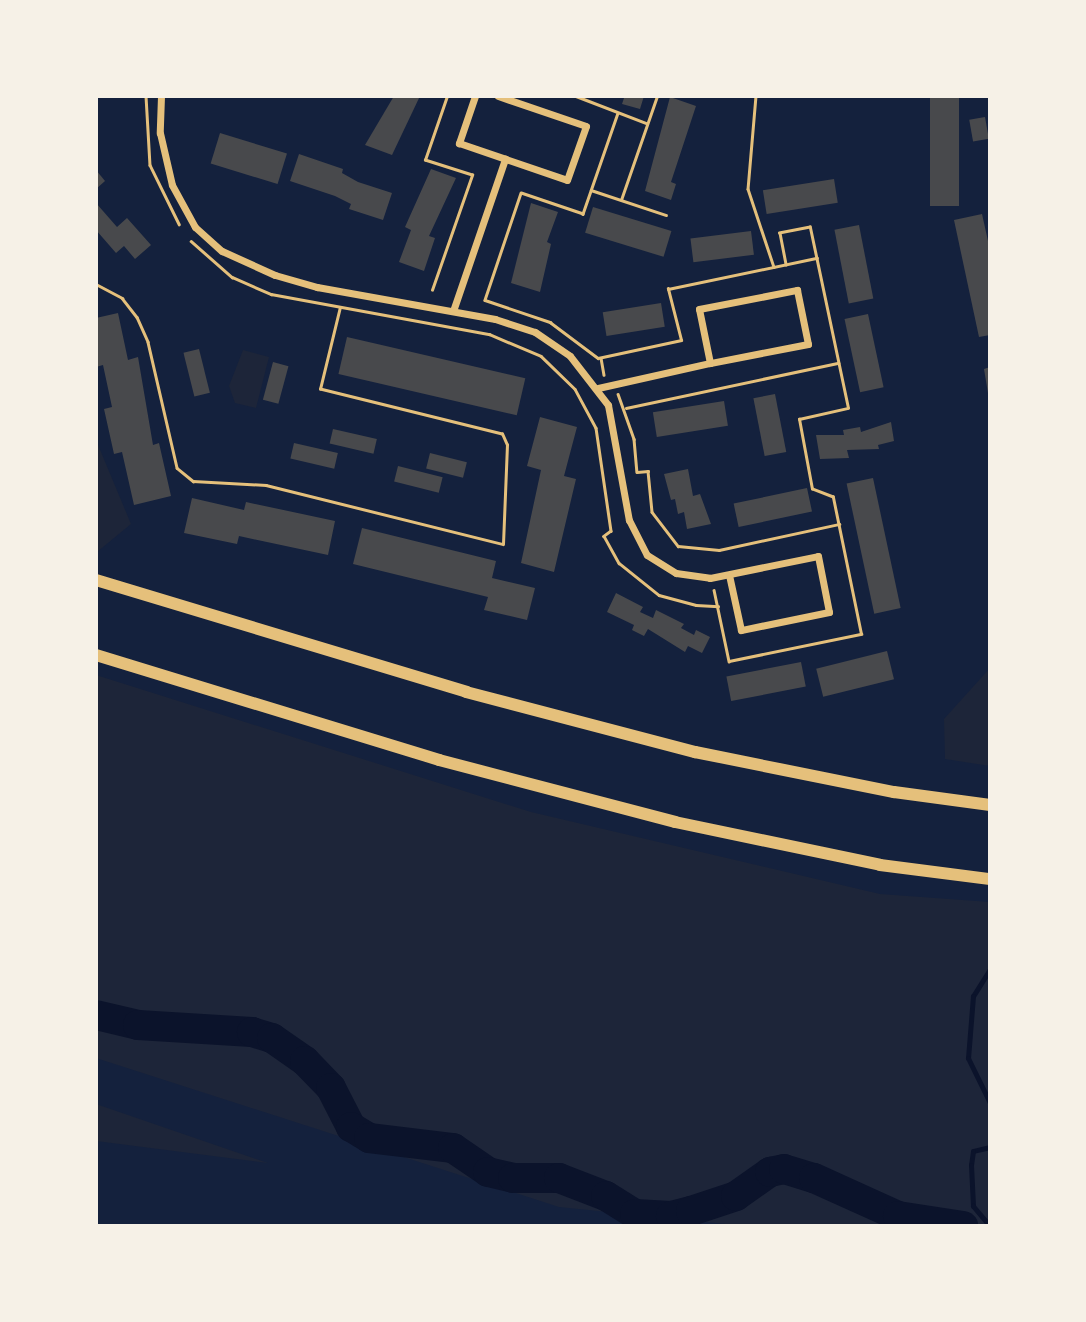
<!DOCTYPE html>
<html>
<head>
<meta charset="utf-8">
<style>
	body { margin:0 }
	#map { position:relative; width:1086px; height:1322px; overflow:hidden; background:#14213d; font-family:"Noto Sans",sans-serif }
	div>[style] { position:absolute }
	.green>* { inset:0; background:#1d2539 }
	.stream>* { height:5px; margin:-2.5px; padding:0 2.5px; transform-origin:2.5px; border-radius:2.5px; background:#0b132b }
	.river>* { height:30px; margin:-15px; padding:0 15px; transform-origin:15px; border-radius:15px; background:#0b132b }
	.building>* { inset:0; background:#48494c; transform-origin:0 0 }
	.path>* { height:2.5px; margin:-1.25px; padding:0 1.25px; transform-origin:1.25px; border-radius:1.25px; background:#e5c07b }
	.minor>* { height:7px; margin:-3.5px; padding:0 3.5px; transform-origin:3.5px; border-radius:3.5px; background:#e5c07b }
	.primary>* { height:12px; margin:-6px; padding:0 6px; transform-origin:6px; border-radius:6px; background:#e5c07b }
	span { translate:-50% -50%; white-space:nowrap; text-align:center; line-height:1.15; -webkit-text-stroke:5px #f6f1e7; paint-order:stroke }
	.frame { position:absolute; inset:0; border:98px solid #f6f1e7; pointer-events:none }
</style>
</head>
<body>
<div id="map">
	<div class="green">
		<div style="clip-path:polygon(243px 350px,269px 357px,256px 408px,235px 403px,229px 386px)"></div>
		<div style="clip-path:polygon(96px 440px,131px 524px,97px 552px,96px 551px)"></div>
		<div style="clip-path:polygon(990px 668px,990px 766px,945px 759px,944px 719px)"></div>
		<div style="clip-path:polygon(96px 675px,531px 812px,880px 894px,990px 902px,990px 1226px,745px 1226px,559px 1207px,96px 1058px)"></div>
		<div style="clip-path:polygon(96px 1104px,268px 1163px,96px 1141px)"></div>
	</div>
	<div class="stream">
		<div style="left:990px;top:969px;width:32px;rotate:122deg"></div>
		<div style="left:973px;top:996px;width:62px;rotate:94.6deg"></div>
		<div style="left:968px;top:1058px;width:50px;rotate:63.9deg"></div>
		<div style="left:990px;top:1147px;width:17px;rotate:167deg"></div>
		<div style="left:973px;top:1151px;width:14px;rotate:98deg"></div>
		<div style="left:971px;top:1165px;width:41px;rotate:87.2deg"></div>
		<div style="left:973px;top:1206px;width:26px;rotate:50deg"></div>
	</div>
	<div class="river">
		<div style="left:96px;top:1015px;width:43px;rotate:13.4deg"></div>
		<div style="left:138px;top:1025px;width:114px;rotate:3.5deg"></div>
		<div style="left:252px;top:1032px;width:21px;rotate:17deg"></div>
		<div style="left:272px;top:1038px;width:40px;rotate:34.9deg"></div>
		<div style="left:305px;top:1061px;width:37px;rotate:46deg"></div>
		<div style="left:331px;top:1088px;width:44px;rotate:62.9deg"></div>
		<div style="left:351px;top:1127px;width:21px;rotate:31deg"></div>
		<div style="left:369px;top:1138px;width:85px;rotate:6.8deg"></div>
		<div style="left:453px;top:1148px;width:42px;rotate:34.4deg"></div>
		<div style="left:488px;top:1172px;width:26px;rotate:13deg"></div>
		<div style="left:513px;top:1178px;width:46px"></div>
		<div style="left:559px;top:1178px;width:50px;rotate:21deg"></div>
		<div style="left:606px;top:1196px;width:34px;rotate:32deg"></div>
		<div style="left:635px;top:1214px;width:36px;rotate:3deg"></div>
		<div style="left:671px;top:1216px;width:21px;rotate:-14deg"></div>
		<div style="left:691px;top:1211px;width:47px;rotate:-18.4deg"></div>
		<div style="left:736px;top:1196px;width:42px;rotate:-35.2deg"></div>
		<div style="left:770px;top:1172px;width:14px;rotate:-12deg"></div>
		<div style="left:784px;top:1169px;width:31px;rotate:17deg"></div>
		<div style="left:814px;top:1178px;width:92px;rotate:24.3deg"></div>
		<div style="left:898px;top:1216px;width:66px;rotate:8.7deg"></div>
	</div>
	<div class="building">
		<div style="clip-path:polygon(394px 96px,420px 96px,392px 155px,365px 145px)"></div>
		<div style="clip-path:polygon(619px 96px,644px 96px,640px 109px,622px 104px,624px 98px)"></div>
		<div style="left:930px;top:96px;width:29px;height:110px"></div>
		<div style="clip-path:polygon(670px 97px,696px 106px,671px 182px,676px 184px,671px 200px,645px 191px)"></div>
		<div style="left:985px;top:117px;width:22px;height:16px;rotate:80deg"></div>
		<div style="left:220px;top:133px;width:70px;height:32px;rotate:17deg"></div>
		<div style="clip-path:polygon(299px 154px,343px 169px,342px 173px,358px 182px,392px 193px,383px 220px,349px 209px,351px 204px,335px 196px,290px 181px)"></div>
		<div style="clip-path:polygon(431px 169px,456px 178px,429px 236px,435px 238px,424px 271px,399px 262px,411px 230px,405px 227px)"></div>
		<div style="clip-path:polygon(96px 170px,105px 181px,96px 189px)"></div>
		<div style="left:834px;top:179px;width:24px;height:72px;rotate:81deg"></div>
		<div style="clip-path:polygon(96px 203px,117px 227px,127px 218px,151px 245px,135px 259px,124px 246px,116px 253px,96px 230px)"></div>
		<div style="clip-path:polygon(531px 203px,558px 212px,547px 242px,551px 244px,540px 292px,511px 283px)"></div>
		<div style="left:593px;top:207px;width:82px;height:27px;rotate:17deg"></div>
		<div style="clip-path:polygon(982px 214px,990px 250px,990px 335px,979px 337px,954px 220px)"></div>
		<div style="left:859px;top:225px;width:75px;height:25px;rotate:79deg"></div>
		<div style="left:751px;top:231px;width:24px;height:61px;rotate:83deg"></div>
		<div style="left:661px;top:303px;width:24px;height:59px;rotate:81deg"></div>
		<div style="clip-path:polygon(118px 313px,128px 360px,138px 357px,153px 445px,159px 443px,171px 496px,134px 505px,122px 452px,114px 454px,104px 409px,112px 407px,103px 365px,96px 367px,96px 318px)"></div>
		<div style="left:868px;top:314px;width:75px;height:24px;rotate:78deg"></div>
		<div style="left:347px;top:337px;width:183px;height:38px;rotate:13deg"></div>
		<div style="left:199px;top:349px;width:45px;height:16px;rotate:76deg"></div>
		<div style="left:273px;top:362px;width:16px;height:39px;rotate:15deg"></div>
		<div style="clip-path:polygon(990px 367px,990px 392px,988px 393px,984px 369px)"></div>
		<div style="left:775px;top:394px;width:59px;height:22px;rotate:79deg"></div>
		<div style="left:724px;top:401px;width:25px;height:72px;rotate:81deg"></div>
		<div style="clip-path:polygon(540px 417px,577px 427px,564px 476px,576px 479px,554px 572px,521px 563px,541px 470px,527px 466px)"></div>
		<div style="clip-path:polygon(891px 422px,894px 441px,878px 445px,879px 449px,847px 450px,849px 458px,820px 459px,816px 435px,844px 435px,843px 430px,860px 427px,861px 432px)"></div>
		<div style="left:333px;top:429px;width:45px;height:15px;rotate:13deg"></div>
		<div style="left:294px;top:443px;width:45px;height:16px;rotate:13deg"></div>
		<div style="left:430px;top:453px;width:38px;height:16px;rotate:14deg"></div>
		<div style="left:398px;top:466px;width:46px;height:16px;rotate:14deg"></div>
		<div style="clip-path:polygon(688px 469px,693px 496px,700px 494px,711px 524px,687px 529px,684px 512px,678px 514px,675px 499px,671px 500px,664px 474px)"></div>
		<div style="left:873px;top:478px;width:133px;height:27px;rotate:78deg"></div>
		<div style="left:807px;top:488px;width:24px;height:75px;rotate:78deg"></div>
		<div style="clip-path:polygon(192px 498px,244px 510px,246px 502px,335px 521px,328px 555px,239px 536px,237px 544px,184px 533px)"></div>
		<div style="clip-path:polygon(362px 528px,496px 561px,492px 578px,535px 588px,527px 620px,484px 610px,488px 597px,353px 564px)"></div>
		<div style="clip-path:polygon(616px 593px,643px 607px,640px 612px,653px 618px,656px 610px,684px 624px,681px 628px,694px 635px,696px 630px,710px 637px,702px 653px,688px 646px,685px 652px,648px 629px,644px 636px,632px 630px,634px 625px,607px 612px)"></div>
		<div style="left:887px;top:651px;width:29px;height:73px;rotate:76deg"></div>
		<div style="left:801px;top:662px;width:25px;height:76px;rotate:79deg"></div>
	</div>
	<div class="path">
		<div style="left:146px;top:96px;width:69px;rotate:86.7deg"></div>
		<div style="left:150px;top:165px;width:66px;rotate:63.8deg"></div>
		<div style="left:576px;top:96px;width:75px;rotate:21.1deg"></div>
		<div style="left:710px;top:96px;width:45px"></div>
		<div style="left:756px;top:96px;width:93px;rotate:94.9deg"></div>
		<div style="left:748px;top:189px;width:82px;rotate:71.6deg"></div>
		<div style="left:618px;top:113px;width:107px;rotate:109.1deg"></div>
		<div style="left:583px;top:214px;width:65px;rotate:-161.3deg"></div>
		<div style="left:521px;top:193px;width:113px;rotate:108.6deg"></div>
		<div style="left:485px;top:300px;width:69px;rotate:18.7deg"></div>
		<div style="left:550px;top:322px;width:60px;rotate:36.9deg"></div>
		<div style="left:598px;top:358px;width:85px;rotate:-12.2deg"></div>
		<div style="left:681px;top:340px;width:53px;rotate:-104.3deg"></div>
		<div style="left:668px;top:289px;width:152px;rotate:-11.8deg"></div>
		<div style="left:591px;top:190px;width:79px;rotate:18.4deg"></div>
		<div style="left:621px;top:200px;width:110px;rotate:-70.9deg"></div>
		<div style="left:191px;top:241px;width:55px;rotate:41.3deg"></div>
		<div style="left:232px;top:277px;width:43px;rotate:23.6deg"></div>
		<div style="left:271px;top:294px;width:222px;rotate:10.4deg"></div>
		<div style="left:489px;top:334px;width:56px;rotate:22.9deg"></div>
		<div style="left:541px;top:356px;width:47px;rotate:44.1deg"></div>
		<div style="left:575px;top:389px;width:44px;rotate:61.7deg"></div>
		<div style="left:596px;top:428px;width:104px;rotate:81.7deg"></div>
		<div style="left:611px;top:531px;width:9px;rotate:144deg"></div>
		<div style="left:604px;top:536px;width:31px;rotate:61deg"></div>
		<div style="left:619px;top:563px;width:51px;rotate:38.7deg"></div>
		<div style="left:659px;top:595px;width:38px;rotate:15deg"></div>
		<div style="left:696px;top:605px;width:22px;rotate:3deg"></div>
		<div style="left:96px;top:284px;width:30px;rotate:28deg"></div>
		<div style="left:122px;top:298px;width:24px;rotate:52deg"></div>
		<div style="left:137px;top:317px;width:27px;rotate:66deg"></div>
		<div style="left:148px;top:342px;width:129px;rotate:77deg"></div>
		<div style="left:177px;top:468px;width:21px;rotate:39deg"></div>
		<div style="left:193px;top:481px;width:73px;rotate:3.1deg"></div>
		<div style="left:266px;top:485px;width:244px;rotate:14deg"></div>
		<div style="left:503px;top:544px;width:99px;rotate:-87.7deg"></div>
		<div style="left:507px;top:445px;width:12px;rotate:-114deg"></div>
		<div style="left:502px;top:434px;width:187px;rotate:-166.1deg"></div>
		<div style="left:320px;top:389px;width:84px;rotate:-76.3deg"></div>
		<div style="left:432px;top:290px;width:122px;rotate:-70.8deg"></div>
		<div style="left:472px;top:175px;width:49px;rotate:-162.3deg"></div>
		<div style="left:425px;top:160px;width:68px;rotate:-71deg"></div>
		<div style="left:601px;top:358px;width:17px;rotate:80deg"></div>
		<div style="left:618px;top:394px;width:48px;rotate:70.4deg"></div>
		<div style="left:634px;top:439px;width:33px;rotate:85deg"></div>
		<div style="left:637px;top:472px;width:11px;rotate:-5deg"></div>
		<div style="left:648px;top:471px;width:41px;rotate:84.4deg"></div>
		<div style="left:652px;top:512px;width:43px;rotate:52.6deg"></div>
		<div style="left:678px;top:546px;width:41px;rotate:5.6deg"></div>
		<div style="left:719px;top:550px;width:123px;rotate:-12.2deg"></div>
		<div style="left:626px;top:408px;width:217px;rotate:-12deg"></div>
		<div style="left:714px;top:590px;width:73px;rotate:78.1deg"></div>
		<div style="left:729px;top:661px;width:135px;rotate:-11.6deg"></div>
		<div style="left:861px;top:634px;width:140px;rotate:-101.6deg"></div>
		<div style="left:833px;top:497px;width:22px;rotate:-159deg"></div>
		<div style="left:812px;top:489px;width:71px;rotate:-100.5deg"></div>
		<div style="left:799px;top:419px;width:50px;rotate:-12.7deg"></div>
		<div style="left:848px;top:408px;width:185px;rotate:-101.9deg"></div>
		<div style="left:810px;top:227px;width:31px;rotate:169deg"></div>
		<div style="left:780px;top:233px;width:32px;rotate:79deg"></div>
	</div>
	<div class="minor">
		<div style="left:161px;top:96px;width:37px;rotate:92deg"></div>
		<div style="left:160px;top:133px;width:53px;rotate:77deg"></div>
		<div style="left:172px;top:185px;width:48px;rotate:61.3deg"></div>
		<div style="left:195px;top:227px;width:36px;rotate:42deg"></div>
		<div style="left:222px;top:251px;width:58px;rotate:24.4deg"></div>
		<div style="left:275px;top:275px;width:44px;rotate:15.9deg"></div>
		<div style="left:317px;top:287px;width:181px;rotate:10.2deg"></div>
		<div style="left:495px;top:319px;width:42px;rotate:18deg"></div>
		<div style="left:535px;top:332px;width:42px;rotate:34.4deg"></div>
		<div style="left:570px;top:356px;width:62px;rotate:52.2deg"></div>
		<div style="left:608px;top:405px;width:117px;rotate:79.7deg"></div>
		<div style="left:629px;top:520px;width:39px;rotate:63deg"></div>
		<div style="left:647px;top:555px;width:34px;rotate:32deg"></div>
		<div style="left:676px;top:573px;width:34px;rotate:8deg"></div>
		<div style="left:710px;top:578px;width:110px;rotate:-11.5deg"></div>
		<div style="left:818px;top:556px;width:57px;rotate:78.9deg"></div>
		<div style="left:829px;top:612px;width:90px;rotate:168.4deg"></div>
		<div style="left:741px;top:630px;width:56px;rotate:-102.3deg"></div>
		<div style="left:475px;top:96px;width:50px;rotate:108.8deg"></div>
		<div style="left:459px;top:143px;width:114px;rotate:18.9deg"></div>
		<div style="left:567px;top:180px;width:57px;rotate:-70.6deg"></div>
		<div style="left:586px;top:126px;width:93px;rotate:-161.2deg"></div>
		<div style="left:453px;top:311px;width:161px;rotate:-71.1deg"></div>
		<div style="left:598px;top:388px;width:115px;rotate:-12.6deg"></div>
		<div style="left:710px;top:363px;width:55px;rotate:-101.5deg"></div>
		<div style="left:699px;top:309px;width:100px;rotate:-11deg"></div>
		<div style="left:797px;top:290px;width:55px;rotate:78.5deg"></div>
		<div style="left:808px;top:344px;width:100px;rotate:169deg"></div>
	</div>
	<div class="primary">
		<div style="left:96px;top:580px;width:387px;rotate:16.8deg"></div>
		<div style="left:466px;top:692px;width:237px;rotate:14.7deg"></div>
		<div style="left:695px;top:752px;width:203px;rotate:11.4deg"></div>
		<div style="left:894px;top:792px;width:97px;rotate:7.7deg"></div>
		<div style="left:96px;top:655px;width:359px;rotate:17deg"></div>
		<div style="left:439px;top:760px;width:244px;rotate:14.7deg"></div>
		<div style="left:675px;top:822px;width:209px;rotate:11.8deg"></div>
		<div style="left:880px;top:865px;width:111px;rotate:7.3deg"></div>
	</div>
	<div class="frame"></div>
</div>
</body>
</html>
